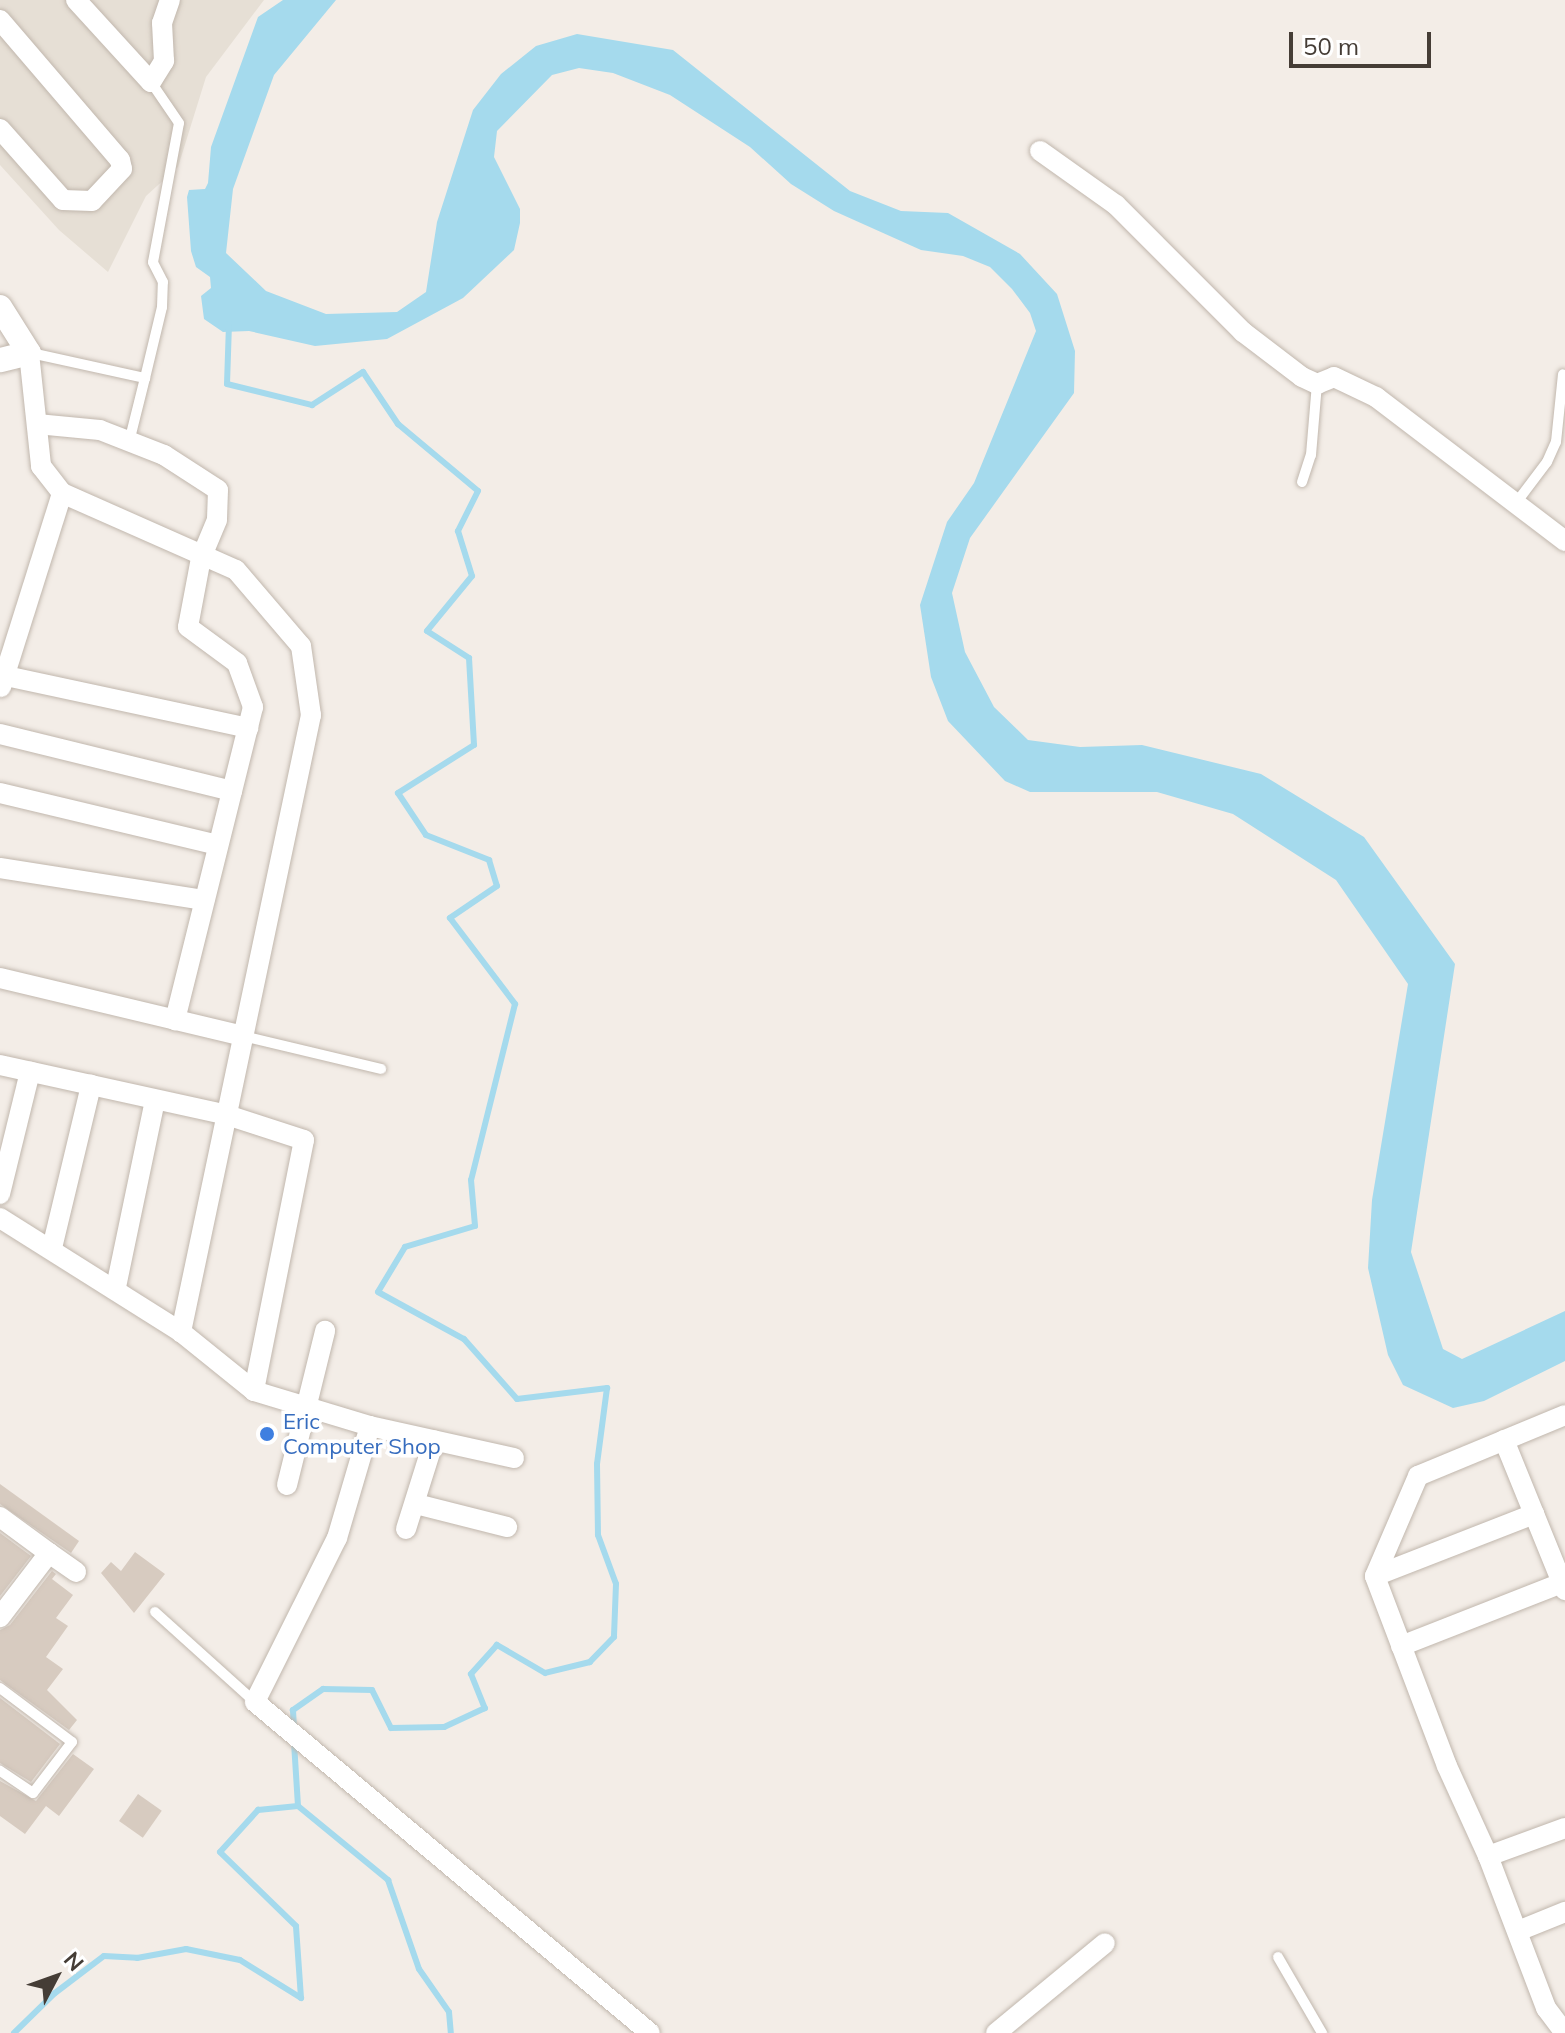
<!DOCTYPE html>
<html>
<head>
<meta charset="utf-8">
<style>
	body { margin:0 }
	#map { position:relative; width:1565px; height:2033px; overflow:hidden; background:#f3ede7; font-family:Mulish,sans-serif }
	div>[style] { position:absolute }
	.residential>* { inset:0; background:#e6dfd5 }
	.water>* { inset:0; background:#a5daed }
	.stream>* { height:6px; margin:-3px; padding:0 3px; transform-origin:3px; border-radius:3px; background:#a5daed }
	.building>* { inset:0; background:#d7cbc0; transform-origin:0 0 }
	.roads { filter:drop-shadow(0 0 2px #c1b7ad) drop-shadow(0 0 2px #c1b7ad) }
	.service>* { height:10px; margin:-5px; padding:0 5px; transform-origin:5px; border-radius:5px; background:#fff }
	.minor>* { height:20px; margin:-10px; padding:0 10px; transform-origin:10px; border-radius:10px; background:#fff }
	.tertiary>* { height:24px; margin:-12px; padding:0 12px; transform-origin:12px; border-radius:12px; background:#fff }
	.dots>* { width:22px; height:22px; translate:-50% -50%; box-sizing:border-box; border:4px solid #fff; border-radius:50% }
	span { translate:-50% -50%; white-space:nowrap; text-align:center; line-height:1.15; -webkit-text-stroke:7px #fff; paint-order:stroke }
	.shop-label { font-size:22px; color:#366cbe }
	.left { translate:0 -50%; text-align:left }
	.north { position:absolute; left:16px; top:1937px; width:80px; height:80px; -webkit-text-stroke:6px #fff; paint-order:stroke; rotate:49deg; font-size:22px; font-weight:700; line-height:32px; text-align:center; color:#453d36 }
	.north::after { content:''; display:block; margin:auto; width:28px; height:36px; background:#453d36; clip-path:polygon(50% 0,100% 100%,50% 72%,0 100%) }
	.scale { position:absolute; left:1289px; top:32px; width:142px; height:36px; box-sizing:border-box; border:4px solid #453d36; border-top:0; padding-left:10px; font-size:24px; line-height:28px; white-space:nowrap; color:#453d36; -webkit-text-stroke:6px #fff; paint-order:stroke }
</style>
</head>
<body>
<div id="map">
	<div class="residential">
		<div style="clip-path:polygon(0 0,264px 0,206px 77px,178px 167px,146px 196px,108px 272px,59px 230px,0 165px)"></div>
	</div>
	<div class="water">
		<div style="clip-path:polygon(283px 0,336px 0,274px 75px,233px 189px,226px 253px,266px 291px,326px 314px,397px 312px,426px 292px,437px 222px,473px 110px,501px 74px,536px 46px,577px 34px,673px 50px,850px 191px,901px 211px,948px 213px,1020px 254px,1057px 294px,1075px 351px,1074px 393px,970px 538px,952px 593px,965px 652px,994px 707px,1028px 740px,1080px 747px,1142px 745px,1261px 774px,1364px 837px,1455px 964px,1411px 1252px,1443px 1349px,1462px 1359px,1565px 1311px,1565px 1361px,1484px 1401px,1453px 1408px,1403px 1385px,1388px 1355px,1368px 1268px,1372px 1200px,1408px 984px,1336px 880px,1233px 814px,1157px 792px,1030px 792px,1005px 781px,948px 721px,931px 677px,920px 605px,947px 522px,974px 483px,1036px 331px,1030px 313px,1012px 289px,990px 267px,963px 256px,921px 250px,834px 211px,791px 184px,750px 147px,670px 95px,613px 73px,579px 68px,552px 75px,497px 131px,494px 157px,520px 209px,520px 223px,514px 250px,463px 298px,387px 339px,315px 346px,249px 331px,223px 332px,204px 319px,201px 296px,211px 288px,210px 277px,196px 267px,191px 251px,187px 197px,189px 190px,205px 189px,208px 183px,211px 147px,258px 17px)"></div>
	</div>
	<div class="stream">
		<div style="left:229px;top:324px;width:60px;rotate:91.9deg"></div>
		<div style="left:227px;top:384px;width:88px;rotate:13.9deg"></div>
		<div style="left:312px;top:405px;width:61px;rotate:-32.9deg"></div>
		<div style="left:363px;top:372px;width:63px;rotate:56.1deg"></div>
		<div style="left:398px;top:424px;width:104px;rotate:39.9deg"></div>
		<div style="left:478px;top:491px;width:45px;rotate:116.6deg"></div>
		<div style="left:458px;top:531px;width:47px;rotate:72.7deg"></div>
		<div style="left:472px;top:576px;width:71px;rotate:129.3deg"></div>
		<div style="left:427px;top:631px;width:50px;rotate:32.7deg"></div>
		<div style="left:469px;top:658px;width:87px;rotate:86.7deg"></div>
		<div style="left:474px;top:745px;width:90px;rotate:147.7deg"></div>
		<div style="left:398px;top:793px;width:50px;rotate:56.3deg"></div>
		<div style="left:426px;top:835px;width:68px;rotate:21.6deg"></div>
		<div style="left:489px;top:860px;width:27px;rotate:73deg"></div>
		<div style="left:497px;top:886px;width:57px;rotate:145.8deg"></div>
		<div style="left:450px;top:918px;width:108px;rotate:52.9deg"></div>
		<div style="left:515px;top:1004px;width:181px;rotate:104deg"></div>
		<div style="left:471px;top:1180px;width:46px;rotate:85deg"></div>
		<div style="left:475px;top:1226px;width:73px;rotate:163.3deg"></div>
		<div style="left:405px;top:1247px;width:52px;rotate:121deg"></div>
		<div style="left:378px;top:1292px;width:98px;rotate:28.7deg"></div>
		<div style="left:464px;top:1339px;width:80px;rotate:48.5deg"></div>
		<div style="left:517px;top:1399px;width:91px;rotate:-7deg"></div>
		<div style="left:607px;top:1388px;width:77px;rotate:97.5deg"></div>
		<div style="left:597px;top:1464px;width:71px;rotate:89.2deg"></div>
		<div style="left:598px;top:1535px;width:52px;rotate:69.8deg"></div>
		<div style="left:616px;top:1584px;width:53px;rotate:92.2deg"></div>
		<div style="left:614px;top:1637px;width:35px;rotate:134deg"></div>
		<div style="left:590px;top:1662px;width:46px;rotate:166.3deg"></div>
		<div style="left:545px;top:1673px;width:56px;rotate:-149.7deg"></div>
		<div style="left:497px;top:1645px;width:39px;rotate:132deg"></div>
		<div style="left:471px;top:1674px;width:37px;rotate:68deg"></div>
		<div style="left:485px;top:1708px;width:45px;rotate:155.1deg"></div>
		<div style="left:444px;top:1727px;width:53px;rotate:178.9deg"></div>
		<div style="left:391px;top:1728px;width:42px;rotate:-116.6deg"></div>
		<div style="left:372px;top:1690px;width:49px;rotate:-178.8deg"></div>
		<div style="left:323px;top:1689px;width:37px;rotate:145deg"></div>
		<div style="left:293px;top:1710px;width:17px;rotate:87deg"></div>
		<div style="left:298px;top:1806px;width:117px;rotate:39.4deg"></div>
		<div style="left:388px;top:1880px;width:94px;rotate:70.8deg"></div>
		<div style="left:419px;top:1969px;width:52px;rotate:55.1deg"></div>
		<div style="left:449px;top:2012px;width:21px;rotate:85deg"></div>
		<div style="left:14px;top:2033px;width:57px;rotate:-44.3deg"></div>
		<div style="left:55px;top:1993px;width:61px;rotate:-37.1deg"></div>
		<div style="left:104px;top:1956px;width:33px;rotate:3deg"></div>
		<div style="left:137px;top:1958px;width:50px;rotate:-10.4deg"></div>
		<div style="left:186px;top:1949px;width:55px;rotate:11.5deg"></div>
		<div style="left:240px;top:1960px;width:72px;rotate:31.9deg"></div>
		<div style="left:301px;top:1998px;width:72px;rotate:-94deg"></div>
		<div style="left:296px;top:1926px;width:106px;rotate:-135.8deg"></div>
		<div style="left:220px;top:1852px;width:57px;rotate:-47.9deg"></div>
		<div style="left:258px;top:1810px;width:40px;rotate:-5.7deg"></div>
		<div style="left:298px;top:1806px;width:64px;rotate:-93.6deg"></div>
	</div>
	<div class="building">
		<div style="clip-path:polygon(0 1484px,79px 1541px,71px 1553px,0 1504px)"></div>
		<div style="clip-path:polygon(0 1533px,31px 1556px,0 1596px)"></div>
		<div style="clip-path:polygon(135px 1552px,165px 1574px,134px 1613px,101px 1573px,111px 1562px,121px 1571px)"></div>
		<div style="clip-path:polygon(52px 1571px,56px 1574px,52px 1579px,73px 1595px,56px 1618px,68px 1626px,46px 1657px,63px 1669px,47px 1690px,77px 1720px,69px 1730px,0 1680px,0 1630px,10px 1625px)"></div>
		<div style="clip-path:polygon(0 1698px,60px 1744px,31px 1782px,0 1763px)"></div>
		<div style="clip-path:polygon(73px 1754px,94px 1769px,59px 1816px,46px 1806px,25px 1834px,0 1816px,0 1781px,36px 1801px)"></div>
		<div style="left:138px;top:1794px;width:29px;height:33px;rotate:35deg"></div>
	</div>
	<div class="roads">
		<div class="service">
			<div style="left:31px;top:353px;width:117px;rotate:12.4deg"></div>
			<div style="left:145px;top:378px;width:66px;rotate:104deg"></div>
			<div style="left:145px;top:378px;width:73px;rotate:-76.5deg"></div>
			<div style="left:162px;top:307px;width:25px;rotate:-88deg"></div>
			<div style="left:163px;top:282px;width:22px;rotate:-117deg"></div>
			<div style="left:153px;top:262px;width:141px;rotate:-79.4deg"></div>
			<div style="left:179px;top:123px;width:50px;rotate:-124.3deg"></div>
			<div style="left:1302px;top:482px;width:28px;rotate:-72deg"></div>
			<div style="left:1311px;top:455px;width:71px;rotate:-85.2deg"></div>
			<div style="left:1516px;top:503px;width:51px;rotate:-52.9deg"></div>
			<div style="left:1547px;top:462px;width:22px;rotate:-66deg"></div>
			<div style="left:1556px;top:442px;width:68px;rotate:-84.1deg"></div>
			<div style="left:243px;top:1036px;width:142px;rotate:13.4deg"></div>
			<div style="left:155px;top:1612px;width:135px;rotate:42deg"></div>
			<div style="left:0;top:1688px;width:90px;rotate:36.9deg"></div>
			<div style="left:72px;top:1742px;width:64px;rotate:127.4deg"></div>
			<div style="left:33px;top:1793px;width:40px;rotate:-146deg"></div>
			<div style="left:1278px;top:1957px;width:88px;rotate:59.9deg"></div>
		</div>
		<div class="minor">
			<div style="left:76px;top:0;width:111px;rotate:47.6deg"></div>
			<div style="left:151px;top:82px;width:25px;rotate:-58deg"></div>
			<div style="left:164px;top:61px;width:38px;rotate:-93deg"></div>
			<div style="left:162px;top:23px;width:24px;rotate:-71deg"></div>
			<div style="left:0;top:20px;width:184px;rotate:49.4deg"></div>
			<div style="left:120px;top:160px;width:9px;rotate:77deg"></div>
			<div style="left:122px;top:169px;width:44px;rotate:133.2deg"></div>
			<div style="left:92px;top:201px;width:29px;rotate:-178deg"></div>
			<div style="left:63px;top:200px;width:95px;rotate:-131.6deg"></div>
			<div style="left:1040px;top:151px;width:93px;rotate:35.4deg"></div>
			<div style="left:1116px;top:205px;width:180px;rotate:45deg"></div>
			<div style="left:1243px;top:332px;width:74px;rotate:37.3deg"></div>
			<div style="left:1302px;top:377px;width:17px;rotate:25deg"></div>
			<div style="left:1317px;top:384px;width:18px;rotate:-22deg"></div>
			<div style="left:1334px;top:377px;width:47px;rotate:25.5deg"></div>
			<div style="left:1376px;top:397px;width:238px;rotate:37.3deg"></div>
			<div style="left:29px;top:353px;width:114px;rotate:83.9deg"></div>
			<div style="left:41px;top:466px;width:34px;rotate:52deg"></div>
			<div style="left:62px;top:493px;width:190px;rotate:23.9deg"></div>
			<div style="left:236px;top:570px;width:100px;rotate:49.5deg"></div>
			<div style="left:301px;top:646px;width:70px;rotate:81.8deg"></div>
			<div style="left:311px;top:715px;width:631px;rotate:101.9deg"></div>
			<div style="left:181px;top:1332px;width:94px;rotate:38.9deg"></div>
			<div style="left:254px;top:1391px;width:121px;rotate:16.8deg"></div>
			<div style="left:37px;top:424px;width:63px;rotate:5.4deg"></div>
			<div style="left:100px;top:430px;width:69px;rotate:21.3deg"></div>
			<div style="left:164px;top:455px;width:64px;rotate:32.9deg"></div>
			<div style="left:218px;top:490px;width:30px;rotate:92deg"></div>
			<div style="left:217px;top:520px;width:41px;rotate:112.8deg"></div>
			<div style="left:201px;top:558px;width:70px;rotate:100.7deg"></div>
			<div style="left:188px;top:627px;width:61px;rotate:36.3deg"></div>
			<div style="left:237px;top:663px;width:47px;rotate:70deg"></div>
			<div style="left:253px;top:707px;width:323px;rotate:104deg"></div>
			<div style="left:6px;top:676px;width:248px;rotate:12.1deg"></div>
			<div style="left:1px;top:687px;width:203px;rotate:-72.5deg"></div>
			<div style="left:0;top:734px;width:239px;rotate:13.8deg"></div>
			<div style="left:0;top:793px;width:224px;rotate:13.4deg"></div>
			<div style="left:0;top:868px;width:207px;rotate:8.9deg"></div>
			<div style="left:0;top:978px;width:250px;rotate:13.4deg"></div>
			<div style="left:0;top:1065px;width:232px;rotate:12.4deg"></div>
			<div style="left:227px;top:1115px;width:81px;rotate:18deg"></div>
			<div style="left:304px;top:1140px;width:256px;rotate:101.3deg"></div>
			<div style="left:0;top:1194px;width:126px;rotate:-76.2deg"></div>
			<div style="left:0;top:1218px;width:214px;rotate:32.2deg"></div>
			<div style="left:52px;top:1248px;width:168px;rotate:-76.5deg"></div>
			<div style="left:116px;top:1287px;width:191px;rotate:-78.2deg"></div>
			<div style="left:1504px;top:1440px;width:162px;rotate:67.9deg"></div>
			<div style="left:514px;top:1458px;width:148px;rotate:-167.5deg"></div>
			<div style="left:370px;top:1426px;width:117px;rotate:106.4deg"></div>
			<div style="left:337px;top:1538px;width:183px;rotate:116.6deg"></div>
			<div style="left:255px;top:1702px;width:515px;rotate:39.96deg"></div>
			<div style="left:287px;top:1485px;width:159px;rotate:-76.1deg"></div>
			<div style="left:416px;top:1504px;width:94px;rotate:14.2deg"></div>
			<div style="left:0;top:1517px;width:61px;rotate:36.3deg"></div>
			<div style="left:49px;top:1553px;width:81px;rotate:127.4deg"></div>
			<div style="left:406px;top:1529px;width:93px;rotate:-72.5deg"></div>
			<div style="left:49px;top:1553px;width:33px;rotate:35deg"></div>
			<div style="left:1375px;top:1576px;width:171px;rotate:-21.3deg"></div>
			<div style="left:1401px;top:1646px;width:173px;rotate:-21.4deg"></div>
			<div style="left:1565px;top:1828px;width:82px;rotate:160deg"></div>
			<div style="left:1488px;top:1856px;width:163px;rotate:69.1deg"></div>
			<div style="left:1546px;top:2008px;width:31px;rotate:53deg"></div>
			<div style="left:1488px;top:1856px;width:99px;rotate:-114.5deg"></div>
			<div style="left:1447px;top:1766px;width:203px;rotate:-110.8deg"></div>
			<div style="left:1375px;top:1576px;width:109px;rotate:-66.7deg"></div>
			<div style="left:1418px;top:1476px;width:159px;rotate:-22.5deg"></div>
			<div style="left:1518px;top:1931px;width:51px;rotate:-22deg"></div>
			<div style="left:996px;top:2033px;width:141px;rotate:-39.5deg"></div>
		</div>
		<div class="tertiary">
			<div style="left:0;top:307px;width:54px;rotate:57.8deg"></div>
			<div style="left:29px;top:353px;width:30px;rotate:166deg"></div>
		</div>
	</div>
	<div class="dots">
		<div style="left:267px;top:1434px;background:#3f7fe0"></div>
	</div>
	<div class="shop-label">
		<span class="left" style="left:283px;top:1434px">Eric<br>Computer Shop</span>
	</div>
	<div class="north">N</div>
	<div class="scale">50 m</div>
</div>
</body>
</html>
